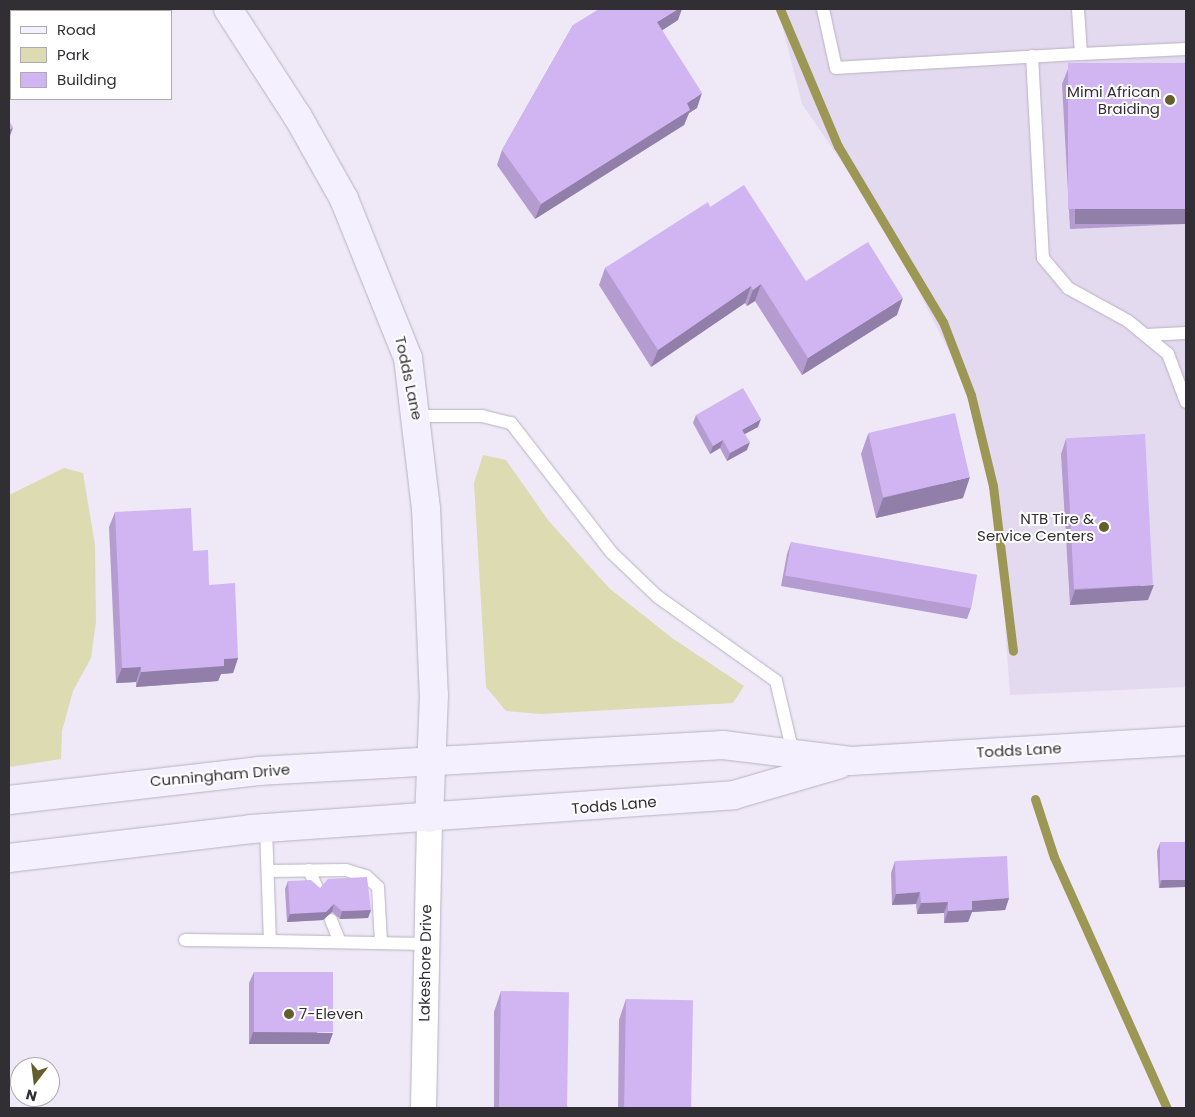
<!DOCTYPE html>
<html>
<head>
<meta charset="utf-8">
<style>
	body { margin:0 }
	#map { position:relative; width:1195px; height:1117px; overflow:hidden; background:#eee8f7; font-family:Poppins,sans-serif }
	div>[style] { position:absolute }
	.built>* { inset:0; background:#e4daf0 }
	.green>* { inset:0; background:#dddbb2 }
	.stream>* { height:9px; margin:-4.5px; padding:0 4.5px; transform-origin:4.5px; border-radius:4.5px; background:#9c9754 }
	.roads { filter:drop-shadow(0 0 1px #b8b2c0) drop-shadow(0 0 1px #b8b2c0) }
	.service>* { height:12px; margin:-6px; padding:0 6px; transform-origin:6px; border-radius:6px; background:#fff }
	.minor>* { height:25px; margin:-12.5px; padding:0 12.5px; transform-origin:12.5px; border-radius:12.5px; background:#fff }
	.secondary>* { height:28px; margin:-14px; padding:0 14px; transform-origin:14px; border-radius:14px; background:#f5f0fd }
	.wall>* { inset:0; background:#b49cd0 }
	.shaded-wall>* { inset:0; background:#927fa9; transform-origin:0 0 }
	.building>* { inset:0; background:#d1b5f2; transform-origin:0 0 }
	.dots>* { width:14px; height:14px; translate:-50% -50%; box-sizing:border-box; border:2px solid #fff; border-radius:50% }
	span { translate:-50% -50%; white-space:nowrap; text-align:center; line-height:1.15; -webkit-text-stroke:4px #fff; paint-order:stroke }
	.poi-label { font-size:15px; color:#312e34 }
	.right { translate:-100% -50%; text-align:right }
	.left { translate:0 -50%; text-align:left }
	.street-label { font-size:15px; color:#312e34 }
	.frame { position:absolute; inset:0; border:10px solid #312e34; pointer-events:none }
	.legend { position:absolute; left:10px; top:10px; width:162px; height:90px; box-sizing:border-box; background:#fff; border:1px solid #adabae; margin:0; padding:6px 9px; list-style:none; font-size:15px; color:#312e34 }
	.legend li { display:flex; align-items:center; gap:10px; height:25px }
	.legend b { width:25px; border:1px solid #adabae }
	.north { position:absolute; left:10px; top:1057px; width:50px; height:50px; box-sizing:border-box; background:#fff; border:1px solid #adabae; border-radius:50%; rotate:195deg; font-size:14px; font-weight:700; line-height:20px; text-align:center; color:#312e34 }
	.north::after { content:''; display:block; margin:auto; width:18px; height:22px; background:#635e2b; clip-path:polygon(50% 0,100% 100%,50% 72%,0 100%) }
</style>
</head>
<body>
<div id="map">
	<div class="built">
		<div style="clip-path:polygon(778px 9px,1186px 9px,1186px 687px,1010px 695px,997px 512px,965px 383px,885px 225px,802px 104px)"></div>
	</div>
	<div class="green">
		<div style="clip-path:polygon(483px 455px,506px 460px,548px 520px,609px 588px,672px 638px,744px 686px,733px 703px,541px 714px,506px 711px,486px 687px,474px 483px)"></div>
		<div style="clip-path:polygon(64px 468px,83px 473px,95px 545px,96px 622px,91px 658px,73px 691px,62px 731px,61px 759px,9px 767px,9px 495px)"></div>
	</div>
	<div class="stream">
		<div style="left:780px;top:9px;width:149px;rotate:67.1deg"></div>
		<div style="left:838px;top:146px;width:205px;rotate:59.2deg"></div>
		<div style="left:943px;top:322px;width:78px;rotate:69deg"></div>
		<div style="left:971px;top:395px;width:94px;rotate:76.4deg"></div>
		<div style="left:993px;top:486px;width:166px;rotate:83.1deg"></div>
		<div style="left:1035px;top:799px;width:61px;rotate:71.9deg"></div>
		<div style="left:1054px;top:857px;width:275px;rotate:65.8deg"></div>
	</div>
	<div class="roads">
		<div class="service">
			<div style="left:823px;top:9px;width:60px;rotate:77.6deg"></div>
			<div style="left:836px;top:68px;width:245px;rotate:-3.3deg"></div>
			<div style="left:1078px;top:9px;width:45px;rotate:86.2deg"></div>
			<div style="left:1081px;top:54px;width:105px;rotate:-2.7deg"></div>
			<div style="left:1032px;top:56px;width:202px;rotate:86.9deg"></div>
			<div style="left:1043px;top:258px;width:39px;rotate:50deg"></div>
			<div style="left:1068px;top:288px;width:68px;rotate:28.8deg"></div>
			<div style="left:1128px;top:321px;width:52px;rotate:39.5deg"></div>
			<div style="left:1168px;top:354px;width:51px;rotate:69.4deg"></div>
			<div style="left:1146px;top:335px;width:40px;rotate:-2.9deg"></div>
			<div style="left:418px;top:416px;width:64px"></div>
			<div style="left:482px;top:416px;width:30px;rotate:14deg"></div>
			<div style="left:511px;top:423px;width:163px;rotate:52.2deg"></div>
			<div style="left:611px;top:552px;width:65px;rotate:43.8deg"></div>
			<div style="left:658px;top:597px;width:145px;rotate:35.4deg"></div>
			<div style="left:776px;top:681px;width:74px;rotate:76.7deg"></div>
			<div style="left:266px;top:828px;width:113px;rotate:88deg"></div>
			<div style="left:270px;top:941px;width:155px;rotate:1.1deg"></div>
			<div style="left:309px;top:870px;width:20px;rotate:66deg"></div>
			<div style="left:268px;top:871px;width:78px;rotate:-0.7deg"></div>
			<div style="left:346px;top:870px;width:21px;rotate:17deg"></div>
			<div style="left:366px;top:876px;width:16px;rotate:43deg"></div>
			<div style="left:378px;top:887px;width:56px;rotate:86.9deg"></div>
			<div style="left:331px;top:920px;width:24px;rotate:68deg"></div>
			<div style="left:185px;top:940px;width:85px;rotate:0.7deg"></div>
		</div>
		<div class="minor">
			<div style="left:423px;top:1108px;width:290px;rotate:-88.8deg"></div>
		</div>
		<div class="secondary">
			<div style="left:228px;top:9px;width:129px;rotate:57.1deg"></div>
			<div style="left:298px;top:117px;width:94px;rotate:60.7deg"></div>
			<div style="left:344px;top:199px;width:171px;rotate:68.1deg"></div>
			<div style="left:408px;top:358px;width:151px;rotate:83.2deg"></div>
			<div style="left:426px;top:508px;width:187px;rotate:87.6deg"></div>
			<div style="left:434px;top:695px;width:123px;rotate:92.3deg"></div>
			<div style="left:9px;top:800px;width:251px;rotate:-6.6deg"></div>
			<div style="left:258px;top:771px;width:466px;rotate:-3.2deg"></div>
			<div style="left:723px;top:745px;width:129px;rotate:7.1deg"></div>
			<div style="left:851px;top:761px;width:336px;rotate:-3.4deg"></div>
			<div style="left:9px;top:858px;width:244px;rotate:-6.8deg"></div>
			<div style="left:251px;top:829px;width:484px;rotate:-4deg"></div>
			<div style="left:734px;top:795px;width:110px;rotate:-16.3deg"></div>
		</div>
	</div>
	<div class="wall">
		<div style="clip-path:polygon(678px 20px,662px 30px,697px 108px,689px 113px,684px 125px,535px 219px,497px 165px,502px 150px,573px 25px)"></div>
		<div style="clip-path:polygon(1186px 63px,1186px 224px,1070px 229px,1062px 84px,1068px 69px)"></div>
		<div style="clip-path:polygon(710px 207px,806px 281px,897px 315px,802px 375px,755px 301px,747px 306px,745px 303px,651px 367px,599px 285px,605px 268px)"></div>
		<div style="clip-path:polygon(696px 415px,758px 427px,745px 434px,747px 450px,727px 461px,720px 448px,710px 454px,693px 423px)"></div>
		<div style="clip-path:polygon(868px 434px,963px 498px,876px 518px,861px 454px)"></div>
		<div style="clip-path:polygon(1066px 439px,1148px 600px,1070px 605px,1061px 454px)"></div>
		<div style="clip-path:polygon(115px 512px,193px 551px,209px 585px,238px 658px,233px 673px,221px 674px,218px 681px,136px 687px,136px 682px,116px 683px,109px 527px)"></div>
		<div style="clip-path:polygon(791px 542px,971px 608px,967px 619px,781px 586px,787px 554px)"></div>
		<div style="clip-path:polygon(1186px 842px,1159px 888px,1157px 851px,1160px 843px)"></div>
		<div style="clip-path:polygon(895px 861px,1009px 898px,1005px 910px,972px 912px,968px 922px,944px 923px,944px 913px,917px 914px,916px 904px,892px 905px,891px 873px)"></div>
		<div style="clip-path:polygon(288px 881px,320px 888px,371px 910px,368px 918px,340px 919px,332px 912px,323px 920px,287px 922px,285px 889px)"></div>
		<div style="clip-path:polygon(254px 972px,329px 1044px,249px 1044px,249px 983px)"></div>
		<div style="clip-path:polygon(501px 991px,568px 1108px,494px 1108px,494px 1012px)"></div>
		<div style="clip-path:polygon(626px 999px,692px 1108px,618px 1108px,619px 1020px)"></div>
	</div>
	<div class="shaded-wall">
		<div style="clip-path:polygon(678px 9px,682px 9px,678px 20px,652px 37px,657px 22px)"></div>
		<div style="clip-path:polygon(702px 93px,697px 108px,689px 113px,684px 125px,535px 219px,541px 204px)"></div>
		<div style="clip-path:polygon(13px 127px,9px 139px,9px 130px)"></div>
		<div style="left:1186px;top:209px;width:15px;height:111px;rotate:90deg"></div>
		<div style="clip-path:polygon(761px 284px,755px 301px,747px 306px,753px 290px)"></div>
		<div style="clip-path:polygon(751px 286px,745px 303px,651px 367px,658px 350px)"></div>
		<div style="clip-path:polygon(903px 298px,897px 315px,802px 375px,808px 358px)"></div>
		<div style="clip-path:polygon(761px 419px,758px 427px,739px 437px,742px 430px)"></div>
		<div style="clip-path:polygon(723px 440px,720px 448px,710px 454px,713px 446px)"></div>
		<div style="clip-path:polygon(750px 442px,747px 450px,727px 461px,730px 453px)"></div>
		<div style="clip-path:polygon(970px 477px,963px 498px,876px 518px,883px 498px)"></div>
		<div style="clip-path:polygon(1154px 585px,1148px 600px,1070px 605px,1075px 590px)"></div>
		<div style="clip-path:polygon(238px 658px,233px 673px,221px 674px,218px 681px,136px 687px,141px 672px,224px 659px)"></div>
		<div style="clip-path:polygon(141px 667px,136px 682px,116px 683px,122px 668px)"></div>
		<div style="clip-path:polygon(1162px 880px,1186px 880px,1186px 887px,1159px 888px)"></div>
		<div style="clip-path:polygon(920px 892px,916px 904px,892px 905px,896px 894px)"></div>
		<div style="clip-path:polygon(1009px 898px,1005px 910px,972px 912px,968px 922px,944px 923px,948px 911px,972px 901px)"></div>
		<div style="clip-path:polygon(948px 902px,944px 913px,917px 914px,921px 903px)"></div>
		<div style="clip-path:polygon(334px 904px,332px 912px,323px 920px,287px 922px,290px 914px)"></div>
		<div style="clip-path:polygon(371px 910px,368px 918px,340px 919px,342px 911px)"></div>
		<div style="clip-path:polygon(253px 1032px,333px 1033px,329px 1044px,249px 1044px)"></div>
	</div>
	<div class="building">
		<div style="clip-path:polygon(599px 9px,678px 9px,657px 22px,702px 93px,687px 103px,690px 110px,541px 204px,502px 150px,573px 25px)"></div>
		<div style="left:1186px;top:63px;width:146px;height:118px;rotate:90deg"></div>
		<div style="clip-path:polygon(9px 121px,13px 127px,9px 130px)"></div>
		<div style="clip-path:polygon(744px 185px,806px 281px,868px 242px,903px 298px,808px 358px,761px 284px,753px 290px,751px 286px,658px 350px,605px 268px,708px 202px,710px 207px)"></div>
		<div style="clip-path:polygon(743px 388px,761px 419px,742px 430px,750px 442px,730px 453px,723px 440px,713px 446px,696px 415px)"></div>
		<div style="left:955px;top:413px;width:66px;height:89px;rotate:77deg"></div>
		<div style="left:1145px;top:434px;width:151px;height:79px;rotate:87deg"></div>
		<div style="clip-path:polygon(191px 508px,193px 551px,208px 550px,209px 585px,235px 583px,238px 658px,224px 659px,224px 666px,141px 672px,141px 667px,122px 668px,115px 512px)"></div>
		<div style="left:791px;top:542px;width:189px;height:34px;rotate:10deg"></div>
		<div style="left:1186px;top:842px;width:38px;height:26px;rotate:90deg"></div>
		<div style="clip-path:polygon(1007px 856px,1009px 898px,972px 901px,972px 910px,948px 911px,948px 902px,921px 903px,920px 892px,896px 894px,895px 861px)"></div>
		<div style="clip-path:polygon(367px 877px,371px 910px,342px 911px,334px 904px,326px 912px,290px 914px,288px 881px,311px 880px,320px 888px,328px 879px)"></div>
		<div style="left:254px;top:972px;width:79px;height:60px"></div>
		<div style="left:501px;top:991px;width:68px;height:117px;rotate:1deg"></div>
		<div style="left:626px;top:999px;width:67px;height:109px;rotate:1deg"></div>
	</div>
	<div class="dots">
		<div style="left:1170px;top:100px;background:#635e2b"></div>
		<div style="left:1104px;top:527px;background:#635e2b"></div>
		<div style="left:289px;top:1014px;background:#635e2b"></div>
	</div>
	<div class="poi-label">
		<span class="right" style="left:1160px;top:100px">Mimi African<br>Braiding</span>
		<span class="right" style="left:1094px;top:527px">NTB Tire &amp;<br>Service Centers</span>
		<span class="left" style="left:299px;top:1014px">7-Eleven</span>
	</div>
	<div class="street-label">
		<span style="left:409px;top:378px;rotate:78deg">Todds Lane</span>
		<span style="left:1019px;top:750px;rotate:-3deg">Todds Lane</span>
		<span style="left:220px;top:775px;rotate:-5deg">Cunningham Drive</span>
		<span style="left:614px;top:805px;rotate:-5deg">Todds Lane</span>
		<span style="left:425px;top:963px;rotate:-89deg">Lakeshore Drive</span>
	</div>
	<div class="frame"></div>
	<ul class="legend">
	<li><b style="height:6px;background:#f5f0fd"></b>Road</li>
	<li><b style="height:14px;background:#dddbb2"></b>Park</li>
	<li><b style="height:14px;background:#d1b5f2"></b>Building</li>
	</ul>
	<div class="north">N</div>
</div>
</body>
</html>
